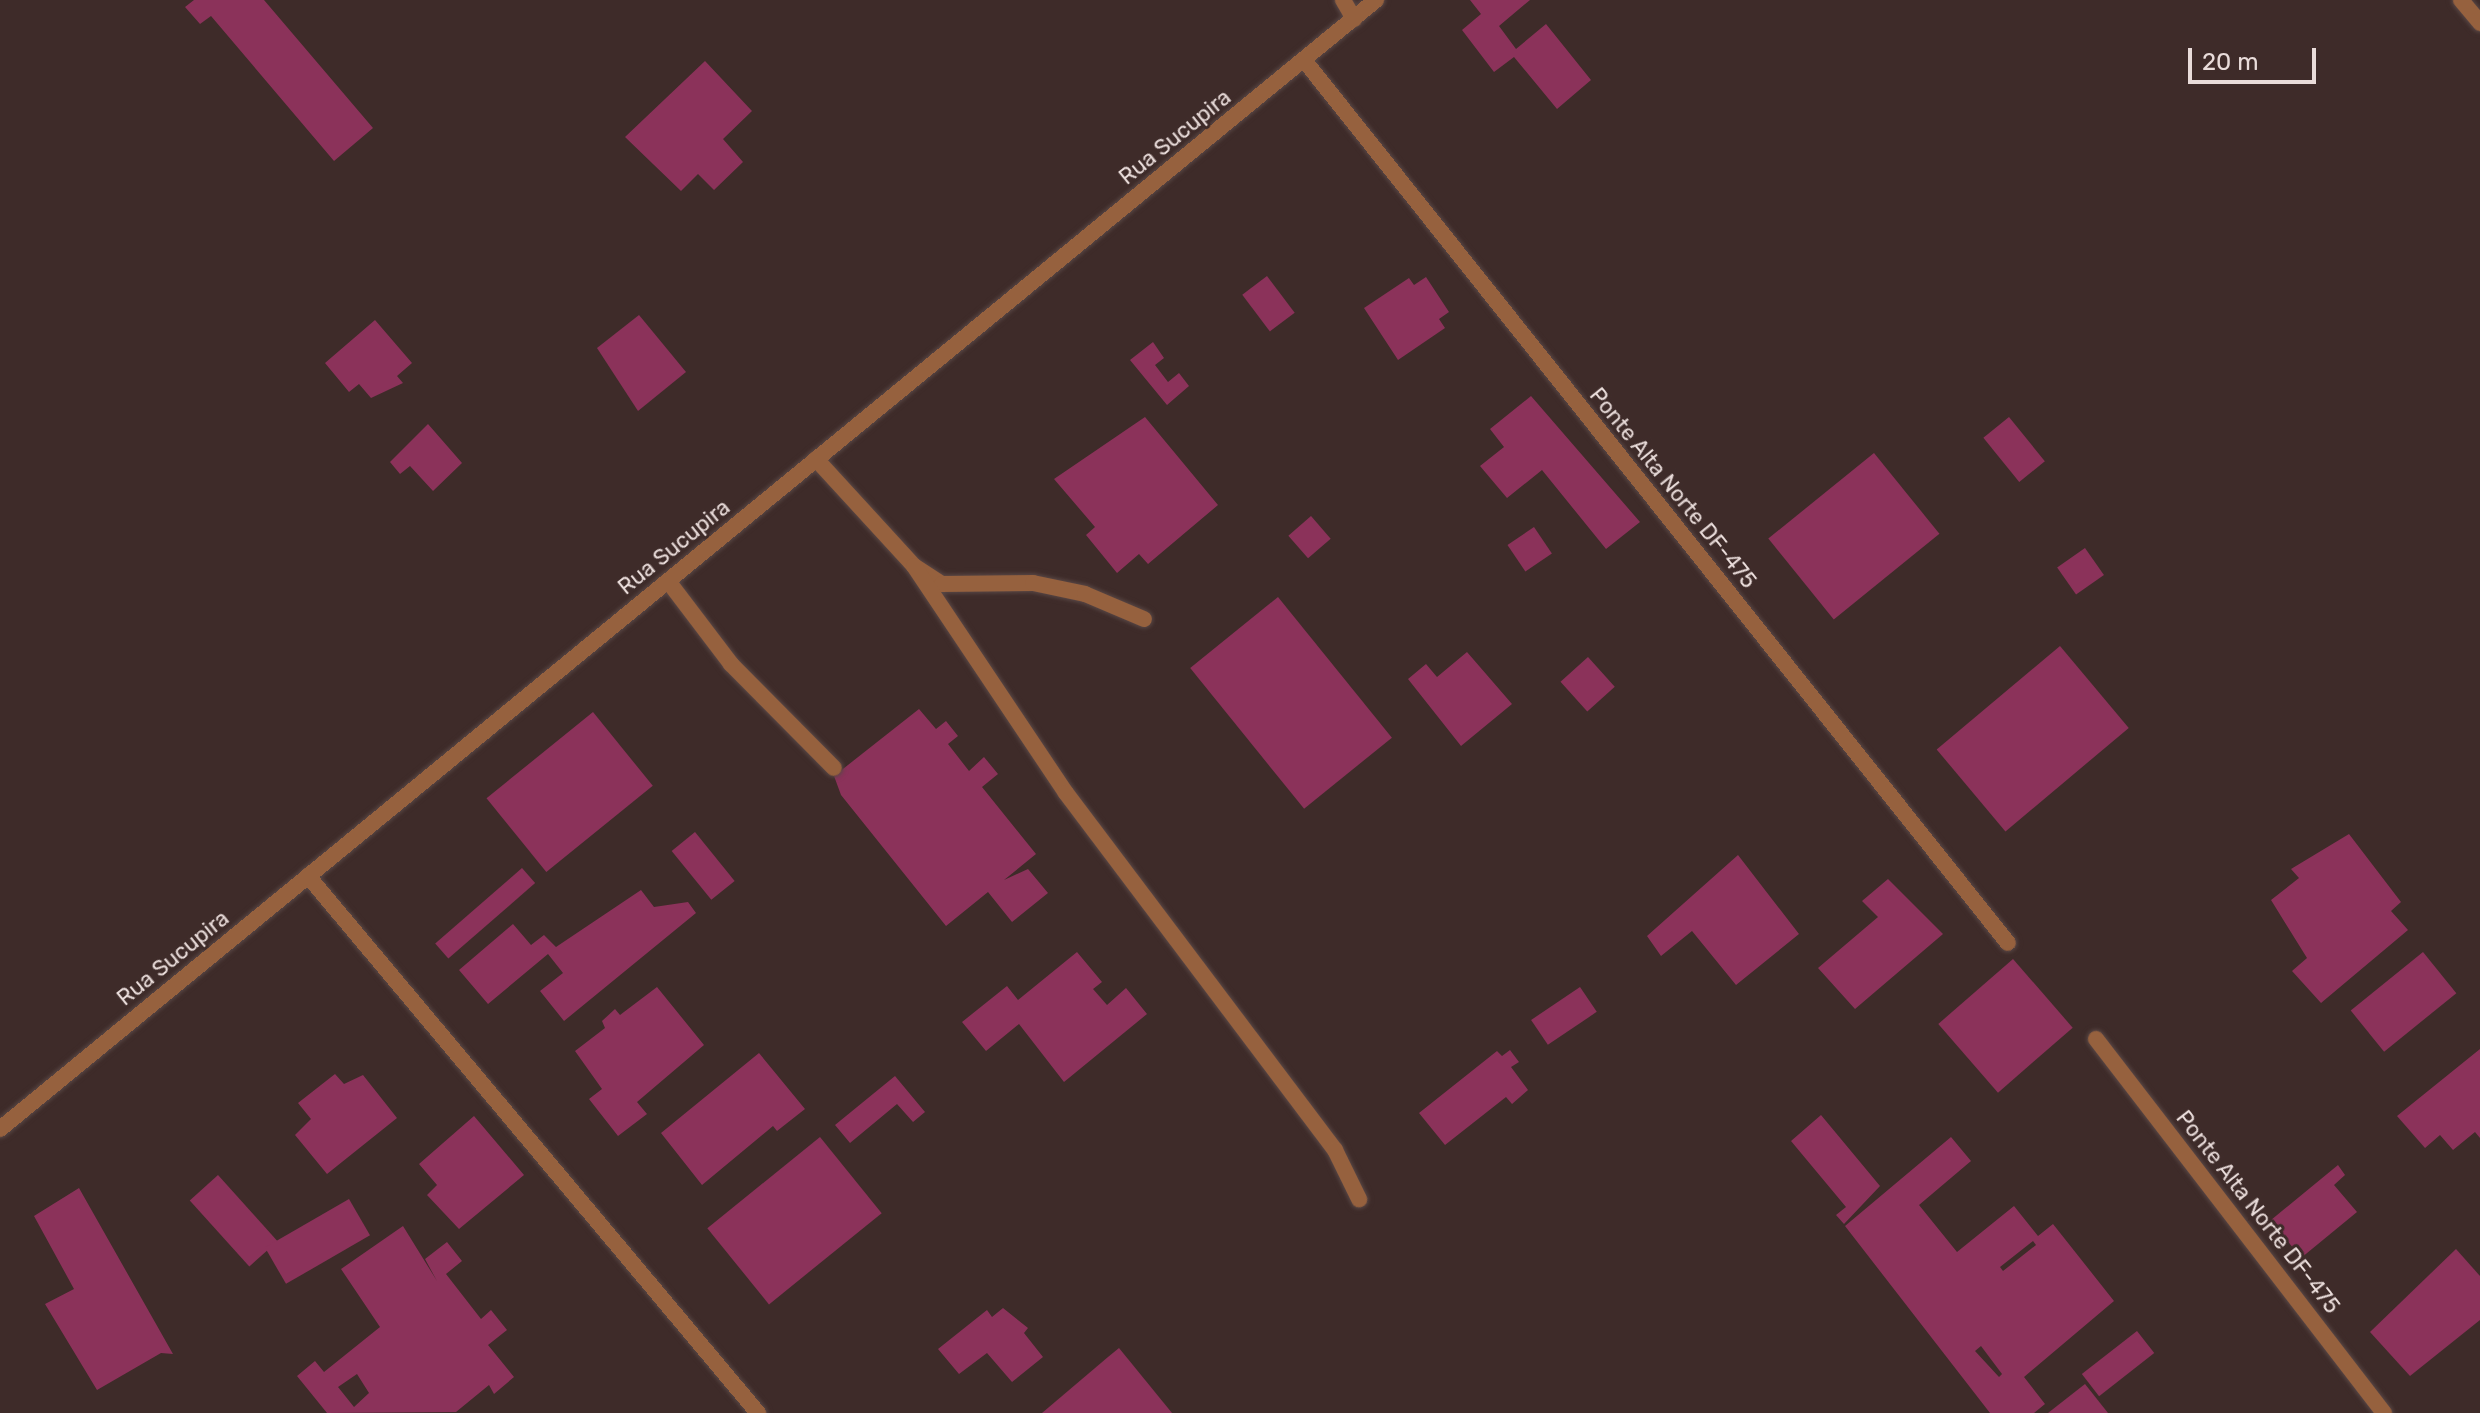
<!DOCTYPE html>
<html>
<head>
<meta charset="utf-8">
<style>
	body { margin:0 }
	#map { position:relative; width:2480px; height:1413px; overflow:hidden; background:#3e2b29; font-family:Rubik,sans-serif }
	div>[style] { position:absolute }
	.building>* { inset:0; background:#8b325a; transform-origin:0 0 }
	.roads { filter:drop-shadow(0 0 2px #594745) drop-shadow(0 0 2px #594745) }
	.lane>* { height:16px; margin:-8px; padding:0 8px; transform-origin:8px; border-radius:8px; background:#96613e }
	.street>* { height:16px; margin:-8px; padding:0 8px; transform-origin:8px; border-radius:8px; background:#96613e }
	span { translate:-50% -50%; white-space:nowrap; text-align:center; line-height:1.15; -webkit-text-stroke:6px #3e2b29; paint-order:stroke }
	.street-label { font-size:22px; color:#e9dcda }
	.scale { position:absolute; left:2188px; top:48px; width:128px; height:36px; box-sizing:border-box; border:4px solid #e9dcda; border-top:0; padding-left:10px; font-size:24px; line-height:28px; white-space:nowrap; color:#e9dcda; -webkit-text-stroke:6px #3e2b29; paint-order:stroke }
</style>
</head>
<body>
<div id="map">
	<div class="building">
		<div style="clip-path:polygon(194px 0,264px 0,373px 128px,334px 161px,211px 16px,200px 24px,185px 7px)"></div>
		<div style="clip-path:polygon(1470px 0,1530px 0,1499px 26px,1516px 49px,1546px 24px,1591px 80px,1557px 109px,1514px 57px,1494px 72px,1462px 30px,1481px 14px)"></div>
		<div style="clip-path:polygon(705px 61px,752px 111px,723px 139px,743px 162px,714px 190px,698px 174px,681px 191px,625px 137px)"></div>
		<div style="left:1267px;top:276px;width:46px;height:31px;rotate:53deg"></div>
		<div style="clip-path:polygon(1426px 277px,1449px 312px,1439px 319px,1445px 328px,1398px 360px,1364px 308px,1409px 278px,1414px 285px)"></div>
		<div style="clip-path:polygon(639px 315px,686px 372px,638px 411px,597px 348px)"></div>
		<div style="clip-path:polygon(375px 320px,412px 363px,397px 376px,403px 383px,371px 398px,359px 384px,349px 392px,325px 363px)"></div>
		<div style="clip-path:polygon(1153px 342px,1164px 358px,1155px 365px,1168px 382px,1179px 373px,1189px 386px,1167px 405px,1130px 360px)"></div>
		<div style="clip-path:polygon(1531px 396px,1640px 522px,1606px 549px,1542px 470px,1507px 498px,1480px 466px,1504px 447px,1490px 429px)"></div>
		<div style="clip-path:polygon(1145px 417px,1218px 505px,1148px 564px,1139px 554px,1117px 573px,1086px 535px,1095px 527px,1054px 479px)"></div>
		<div style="left:2009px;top:417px;width:57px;height:33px;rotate:51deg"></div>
		<div style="clip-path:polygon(428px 424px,462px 463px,433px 491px,410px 466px,400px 474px,390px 462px)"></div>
		<div style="left:1874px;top:453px;width:104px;height:136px;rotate:51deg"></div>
		<div style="left:1311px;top:516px;width:30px;height:30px;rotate:49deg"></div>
		<div style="left:1534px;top:527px;width:32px;height:32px;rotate:56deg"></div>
		<div style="left:2085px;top:548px;width:33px;height:34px;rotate:55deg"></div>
		<div style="left:1278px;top:597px;width:181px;height:113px;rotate:51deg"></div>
		<div style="left:2060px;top:646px;width:107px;height:161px;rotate:50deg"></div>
		<div style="clip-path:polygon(1467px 652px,1512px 704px,1461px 746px,1408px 679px,1426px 664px,1437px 677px)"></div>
		<div style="left:1588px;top:657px;width:40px;height:37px;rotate:48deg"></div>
		<div style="clip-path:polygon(919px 709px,936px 729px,946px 721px,958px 736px,948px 744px,969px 771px,984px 757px,998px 774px,982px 787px,1036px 854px,1004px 880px,1028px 869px,1048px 893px,1012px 922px,988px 892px,946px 926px,841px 795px,834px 776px)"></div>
		<div style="left:593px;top:712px;width:95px;height:137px;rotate:51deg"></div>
		<div style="left:695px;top:832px;width:63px;height:30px;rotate:51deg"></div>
		<div style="clip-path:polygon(2349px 834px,2401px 902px,2391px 911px,2408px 930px,2321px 1003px,2292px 971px,2307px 958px,2271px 900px,2299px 878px,2291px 869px)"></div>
		<div style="clip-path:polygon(1738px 855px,1799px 934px,1736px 985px,1692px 931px,1661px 956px,1647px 936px)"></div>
		<div style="left:522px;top:868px;width:20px;height:115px;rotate:49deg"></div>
		<div style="clip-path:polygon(1888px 879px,1943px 934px,1855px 1009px,1818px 968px,1878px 917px,1862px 901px)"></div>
		<div style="clip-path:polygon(641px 890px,654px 907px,688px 902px,696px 913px,564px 1021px,540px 991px,563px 973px,548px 954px,488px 1004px,459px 970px,513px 924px,531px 945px,544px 935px,556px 947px)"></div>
		<div style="clip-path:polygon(1077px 952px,1102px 982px,1093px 989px,1107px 1005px,1126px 988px,1147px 1014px,1064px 1082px,1019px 1024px,986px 1051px,962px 1022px,1007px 986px,1018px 1000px)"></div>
		<div style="left:2423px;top:952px;width:53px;height:93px;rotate:51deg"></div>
		<div style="left:2013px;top:959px;width:91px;height:99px;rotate:49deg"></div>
		<div style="clip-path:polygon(657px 987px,704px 1045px,637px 1102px,647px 1114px,618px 1136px,589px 1099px,602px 1089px,575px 1051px,605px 1028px,602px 1021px,615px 1009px,620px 1015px)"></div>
		<div style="left:1580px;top:987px;width:30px;height:59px;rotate:56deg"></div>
		<div style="clip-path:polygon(2480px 1049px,2480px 1138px,2475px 1132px,2453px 1150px,2440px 1135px,2425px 1148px,2397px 1116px)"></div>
		<div style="clip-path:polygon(1510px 1050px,1519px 1062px,1511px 1067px,1528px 1090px,1512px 1104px,1506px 1097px,1445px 1145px,1419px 1113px,1497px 1051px,1502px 1056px)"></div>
		<div style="clip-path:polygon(759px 1053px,805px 1109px,777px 1131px,773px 1126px,702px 1185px,661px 1133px)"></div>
		<div style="clip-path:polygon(335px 1074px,344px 1084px,363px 1075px,397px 1118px,327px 1174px,295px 1135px,311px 1119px,298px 1103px)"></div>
		<div style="clip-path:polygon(895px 1076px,925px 1112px,913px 1122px,897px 1104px,850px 1143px,835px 1125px)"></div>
		<div style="clip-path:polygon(1821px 1115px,1880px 1186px,1844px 1224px,1836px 1215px,1846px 1207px,1791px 1141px)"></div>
		<div style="clip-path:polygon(474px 1116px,524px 1175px,459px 1229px,427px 1195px,437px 1185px,419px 1164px)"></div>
		<div style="left:820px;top:1137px;width:98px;height:145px;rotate:51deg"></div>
		<div style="clip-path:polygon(evenodd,1951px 1137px,1971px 1161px,1919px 1205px,1957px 1252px,2014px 1206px,2038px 1236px,2053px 1224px,2114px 1301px,2024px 1377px,2045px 1404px,2034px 1413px,1990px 1413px,1845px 1226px,1951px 1137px,2033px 1241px,2036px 1245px,2003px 1271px,2000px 1267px,2033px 1241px,1951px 1137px,1981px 1346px,2002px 1374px,1999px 1377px,1975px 1351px,1981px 1346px)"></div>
		<div style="clip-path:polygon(2338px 1165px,2345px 1175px,2334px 1185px,2357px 1212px,2301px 1258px,2271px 1220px)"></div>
		<div style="left:218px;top:1175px;width:89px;height:38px;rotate:48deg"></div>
		<div style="clip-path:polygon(79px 1188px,173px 1354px,161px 1353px,97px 1390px,45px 1304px,74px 1289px,34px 1216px)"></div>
		<div style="left:349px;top:1199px;width:42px;height:97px;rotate:60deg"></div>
		<div style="clip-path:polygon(evenodd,403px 1226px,437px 1281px,425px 1259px,447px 1242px,462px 1261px,446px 1274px,481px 1319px,491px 1310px,507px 1330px,488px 1345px,514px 1377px,494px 1394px,489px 1385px,456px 1412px,327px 1413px,297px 1376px,315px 1361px,324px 1372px,380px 1327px,341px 1269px,403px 1226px,357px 1374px,369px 1393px,354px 1407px,338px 1387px,357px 1374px)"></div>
		<div style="clip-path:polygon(2456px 1249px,2480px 1276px,2480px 1320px,2410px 1376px,2370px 1332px)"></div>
		<div style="clip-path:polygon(1003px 1308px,1028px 1328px,1024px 1333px,1043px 1357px,1012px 1382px,987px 1353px,959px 1374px,938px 1349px,987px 1310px,992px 1317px)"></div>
		<div style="left:2137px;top:1331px;width:28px;height:70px;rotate:52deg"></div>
		<div style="clip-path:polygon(1119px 1348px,1172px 1413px,1042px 1413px,1108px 1357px)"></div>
		<div style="clip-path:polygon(2085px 1384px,2108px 1413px,2048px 1413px)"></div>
	</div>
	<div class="roads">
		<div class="lane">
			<div style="left:2461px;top:0;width:30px;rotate:50deg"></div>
			<div style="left:816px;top:459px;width:145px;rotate:47.5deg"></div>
			<div style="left:914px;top:566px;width:33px;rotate:33deg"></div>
			<div style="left:942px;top:584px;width:91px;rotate:-0.6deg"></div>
			<div style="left:1033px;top:583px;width:53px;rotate:11.9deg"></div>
			<div style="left:1085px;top:594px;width:64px;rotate:23deg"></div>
			<div style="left:914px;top:566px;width:273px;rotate:56.2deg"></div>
			<div style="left:1066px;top:793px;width:447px;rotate:53deg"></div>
			<div style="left:1335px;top:1150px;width:55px;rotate:63.9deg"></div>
			<div style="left:668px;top:581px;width:104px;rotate:52.8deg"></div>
			<div style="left:731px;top:664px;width:146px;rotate:45.3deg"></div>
		</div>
		<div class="street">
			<div style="left:1343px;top:0;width:22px;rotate:60deg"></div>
			<div style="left:1304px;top:60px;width:1129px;rotate:51.44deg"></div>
			<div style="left:308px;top:876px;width:701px;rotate:50.04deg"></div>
			<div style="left:2096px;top:1039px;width:472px;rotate:52.4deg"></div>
			<div style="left:0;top:1129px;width:1780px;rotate:-39.37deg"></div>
		</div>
	</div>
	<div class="street-label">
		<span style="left:1175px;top:137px;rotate:-39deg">Rua Sucupira</span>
		<span style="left:1673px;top:488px;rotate:51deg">Ponte Alta Norte DF-475</span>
		<span style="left:674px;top:547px;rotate:-39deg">Rua Sucupira</span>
		<span style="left:173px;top:958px;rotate:-39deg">Rua Sucupira</span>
		<span style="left:2258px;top:1212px;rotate:52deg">Ponte Alta Norte DF-475</span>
	</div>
	<div class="scale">20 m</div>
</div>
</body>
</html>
